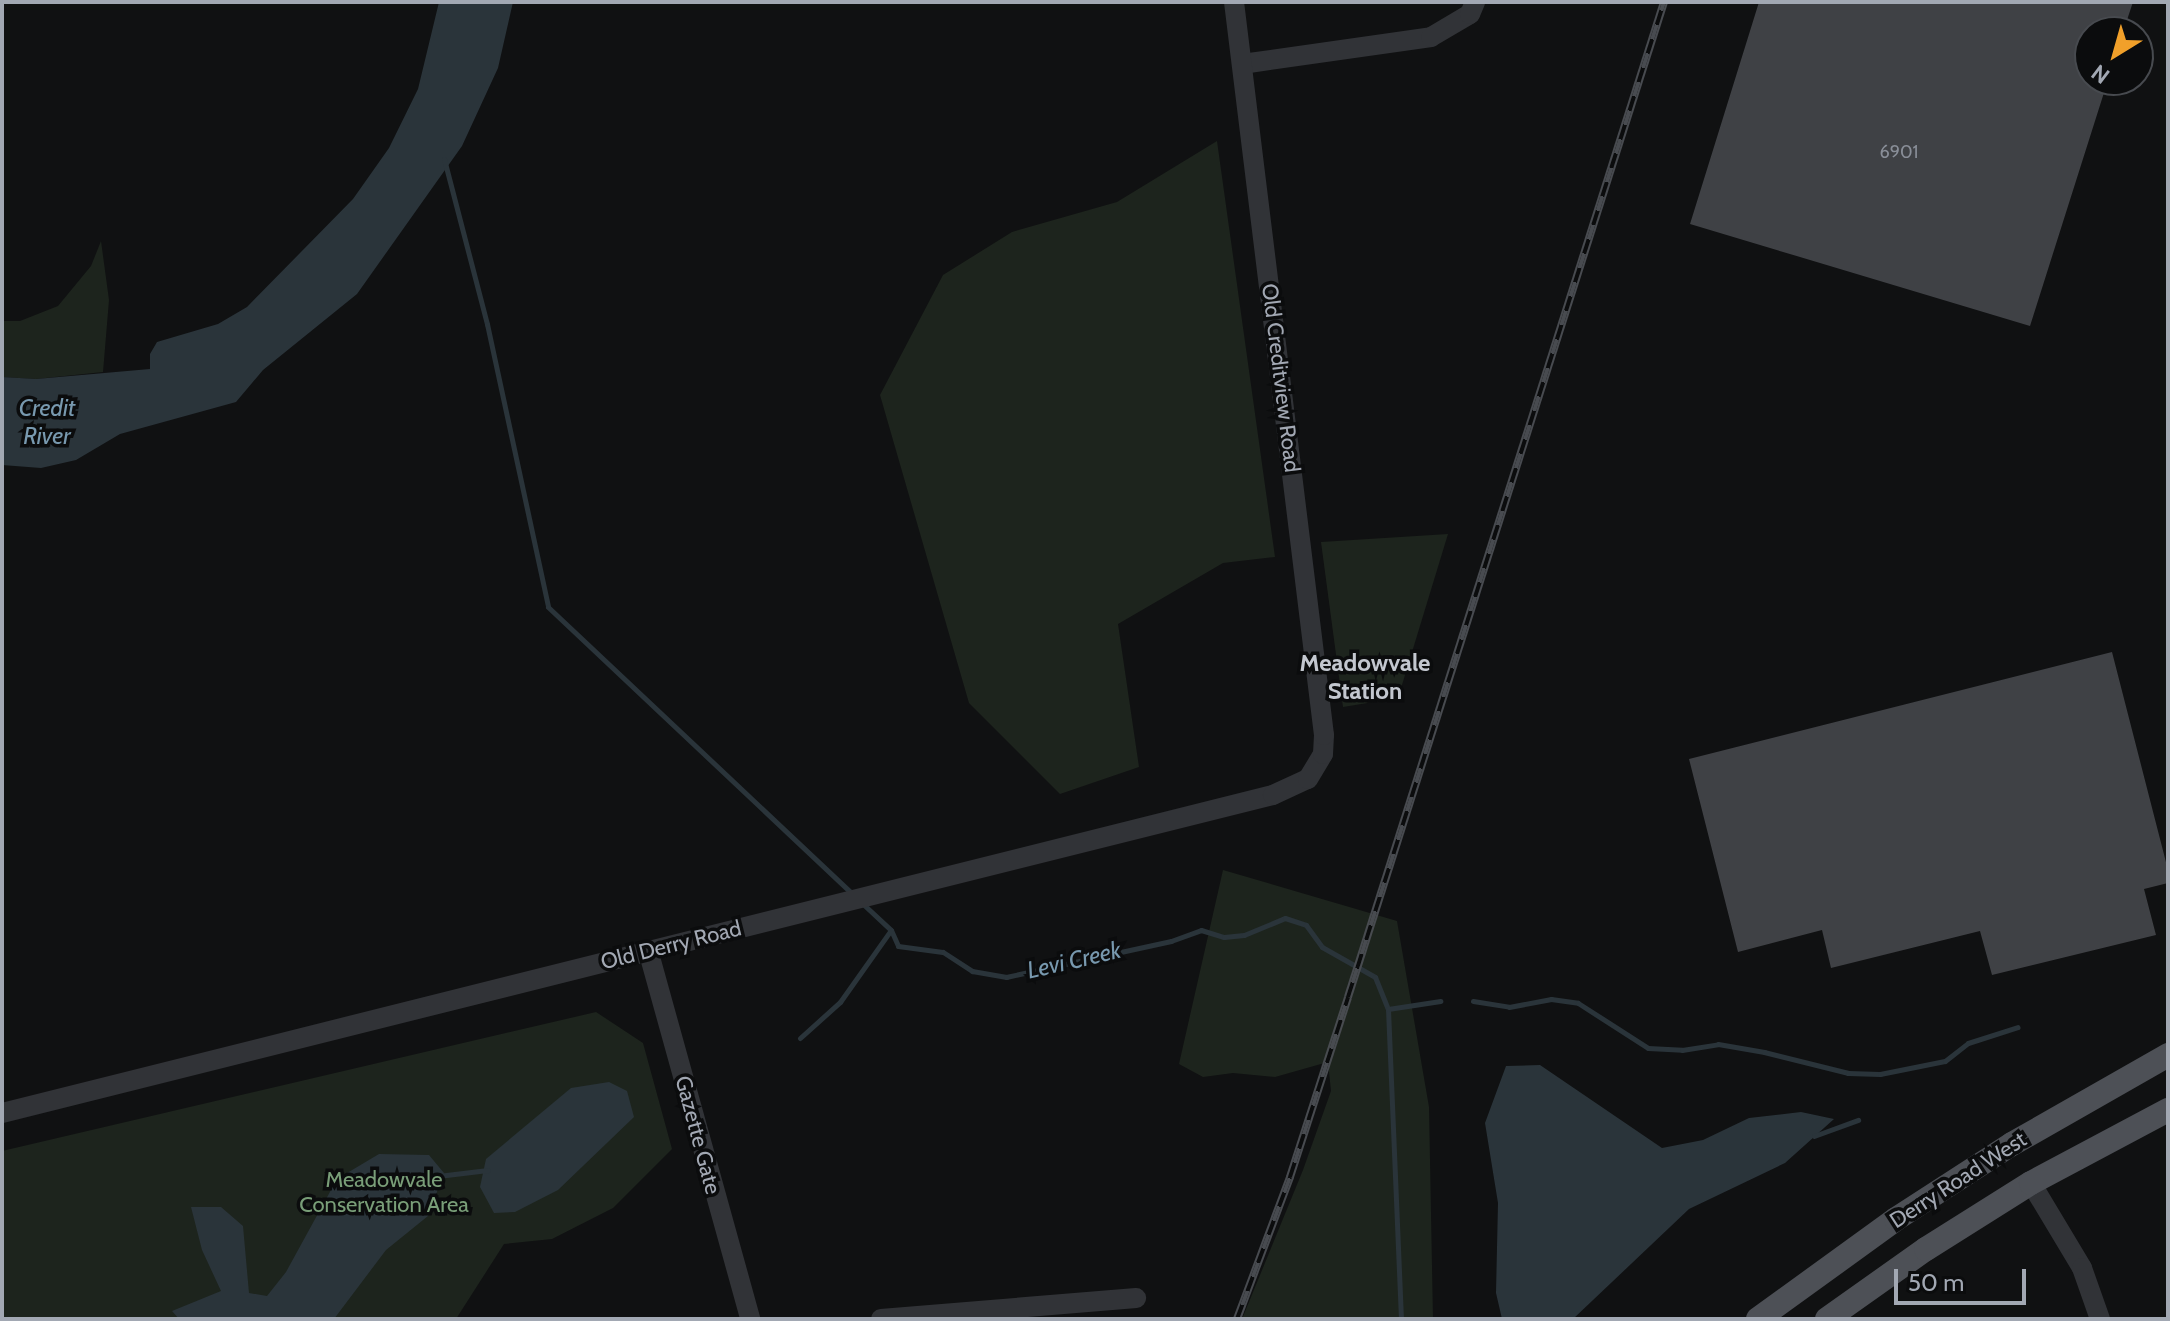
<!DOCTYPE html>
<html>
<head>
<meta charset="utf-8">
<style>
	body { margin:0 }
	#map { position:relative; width:2170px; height:1321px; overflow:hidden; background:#101112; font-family:Cabin,sans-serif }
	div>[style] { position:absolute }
	.green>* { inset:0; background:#1d241d }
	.water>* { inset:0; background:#2a343a }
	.stream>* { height:5px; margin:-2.5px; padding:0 2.5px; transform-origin:2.5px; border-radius:2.5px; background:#2a343a }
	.building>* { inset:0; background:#3f4145 }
	.minor>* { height:20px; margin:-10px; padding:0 10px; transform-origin:10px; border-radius:10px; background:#313337 }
	.major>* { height:24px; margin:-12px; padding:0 12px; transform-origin:12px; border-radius:12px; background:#4d5056 }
	.rail>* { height:8px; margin-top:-4px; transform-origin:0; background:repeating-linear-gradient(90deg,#0b0c0d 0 15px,#484b50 0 30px); box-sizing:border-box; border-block:2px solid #484b50 }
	span { translate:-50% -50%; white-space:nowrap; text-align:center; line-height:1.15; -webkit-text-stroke:7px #0b0c0d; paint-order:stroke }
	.number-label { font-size:18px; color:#898e98 }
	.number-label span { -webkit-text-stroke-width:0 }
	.street-label { font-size:22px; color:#a2a8b3 }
	.park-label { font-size:22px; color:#799e78 }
	.water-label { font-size:24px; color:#7899af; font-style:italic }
	.neighbourhood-label { font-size:24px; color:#c3c7cf; font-weight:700 }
	.frame { position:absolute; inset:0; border:4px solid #a2a8b3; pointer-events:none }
	.north { position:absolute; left:2074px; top:16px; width:80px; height:80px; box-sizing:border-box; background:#0b0c0d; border:2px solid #474a4f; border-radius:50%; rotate:217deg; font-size:22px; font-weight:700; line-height:32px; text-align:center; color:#a2a8b3 }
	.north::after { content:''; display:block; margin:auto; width:28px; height:36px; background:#f1a02a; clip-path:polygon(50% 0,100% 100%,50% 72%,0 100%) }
	.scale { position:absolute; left:1894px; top:1269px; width:132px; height:36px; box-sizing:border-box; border:4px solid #a2a8b3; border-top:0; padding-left:10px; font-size:24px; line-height:28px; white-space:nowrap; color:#a2a8b3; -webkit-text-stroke:6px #0b0c0d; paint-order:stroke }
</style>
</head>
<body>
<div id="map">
	<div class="green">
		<div style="clip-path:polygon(1217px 141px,1275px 557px,1223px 563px,1118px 624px,1139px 767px,1060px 794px,969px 703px,880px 395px,943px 275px,1012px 232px,1117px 202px)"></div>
		<div style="clip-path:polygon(101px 241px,109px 300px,103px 372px,36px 379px,2px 377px,2px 321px,20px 321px,58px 306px,91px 266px)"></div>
		<div style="clip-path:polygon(1448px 534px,1398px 698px,1343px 707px,1321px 542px)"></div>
		<div style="clip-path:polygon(1223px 870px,1397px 921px,1429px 1107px,1433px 1319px,1242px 1319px,1303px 1170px,1331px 1091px,1328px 1062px,1275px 1077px,1233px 1073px,1203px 1077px,1179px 1064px)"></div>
		<div style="clip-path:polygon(596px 1012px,643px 1043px,672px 1149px,613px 1208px,552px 1239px,504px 1244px,456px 1319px,2px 1319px,2px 1151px)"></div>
	</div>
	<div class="water">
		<div style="clip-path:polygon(439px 2px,513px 2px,498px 68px,462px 146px,357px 294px,263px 370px,236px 402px,120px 434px,76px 460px,41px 468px,2px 465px,2px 377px,36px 379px,150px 369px,150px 354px,157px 342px,218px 324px,247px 307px,353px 199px,389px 148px,418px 89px)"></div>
		<div style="clip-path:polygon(1540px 1065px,1662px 1148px,1703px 1140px,1749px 1118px,1801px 1112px,1834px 1119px,1785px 1163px,1689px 1209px,1573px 1319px,1502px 1319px,1496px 1293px,1498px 1203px,1485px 1123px,1506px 1066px)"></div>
		<div style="clip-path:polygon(609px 1082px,627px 1091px,634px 1117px,558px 1190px,515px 1212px,494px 1213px,480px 1187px,486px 1159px,571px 1088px)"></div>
		<div style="clip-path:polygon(379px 1154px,429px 1155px,444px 1173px,428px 1216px,386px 1250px,334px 1319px,179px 1319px,172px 1311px,221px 1291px,202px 1250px,191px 1207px,221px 1207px,243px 1226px,249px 1293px,267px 1296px,286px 1272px,337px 1179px)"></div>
	</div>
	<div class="stream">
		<div style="left:444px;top:159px;width:171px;rotate:75.4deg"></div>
		<div style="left:487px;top:324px;width:289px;rotate:77.8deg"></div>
		<div style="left:548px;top:607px;width:419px;rotate:43.3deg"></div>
		<div style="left:863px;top:904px;width:38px;rotate:43deg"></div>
		<div style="left:891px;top:930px;width:17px;rotate:66deg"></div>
		<div style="left:898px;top:946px;width:45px;rotate:7.6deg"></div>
		<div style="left:943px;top:952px;width:35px;rotate:33deg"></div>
		<div style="left:972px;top:971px;width:35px;rotate:10deg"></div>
		<div style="left:1006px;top:977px;width:169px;rotate:-12.3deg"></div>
		<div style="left:1171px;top:941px;width:32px;rotate:-20deg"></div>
		<div style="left:1201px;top:930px;width:24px;rotate:17deg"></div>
		<div style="left:1224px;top:937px;width:20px;rotate:-6deg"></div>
		<div style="left:1244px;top:935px;width:44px;rotate:-22.5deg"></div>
		<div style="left:1285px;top:918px;width:22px;rotate:18deg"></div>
		<div style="left:1306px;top:925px;width:27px;rotate:54deg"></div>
		<div style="left:1322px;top:947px;width:61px;rotate:29.5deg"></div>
		<div style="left:1375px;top:977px;width:35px;rotate:68deg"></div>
		<div style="left:1388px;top:1009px;width:310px;rotate:87.6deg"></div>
		<div style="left:1473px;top:1001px;width:36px;rotate:9deg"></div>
		<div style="left:1509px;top:1007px;width:43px;rotate:-10.8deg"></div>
		<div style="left:1551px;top:999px;width:27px;rotate:8deg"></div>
		<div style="left:1578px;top:1003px;width:83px;rotate:32.7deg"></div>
		<div style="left:1648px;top:1048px;width:34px;rotate:3deg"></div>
		<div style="left:1682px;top:1050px;width:36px;rotate:-9deg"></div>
		<div style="left:1718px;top:1044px;width:47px;rotate:9.9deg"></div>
		<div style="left:1764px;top:1052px;width:87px;rotate:14deg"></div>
		<div style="left:1848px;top:1073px;width:32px;rotate:2deg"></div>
		<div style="left:1880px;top:1074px;width:66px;rotate:-11.3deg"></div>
		<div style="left:1945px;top:1061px;width:29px;rotate:-38deg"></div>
		<div style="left:1968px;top:1043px;width:52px;rotate:-17.7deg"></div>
		<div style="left:1388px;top:1009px;width:53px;rotate:-8.7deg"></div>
		<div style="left:800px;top:1038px;width:54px;rotate:-42deg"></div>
		<div style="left:840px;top:1002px;width:88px;rotate:-54.7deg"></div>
		<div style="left:1814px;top:1136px;width:47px;rotate:-20deg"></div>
		<div style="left:438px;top:1176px;width:50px;rotate:-6.8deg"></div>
	</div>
	<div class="building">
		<div style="clip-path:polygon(1759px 2px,2133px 2px,2123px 32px,2090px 32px,2090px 80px,2108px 80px,2030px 326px,1690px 224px)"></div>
		<div style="clip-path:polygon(2112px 652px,2168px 870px,2168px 883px,2144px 889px,2156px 935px,1992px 975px,1980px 931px,1831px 968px,1822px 930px,1738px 952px,1689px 759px)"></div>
	</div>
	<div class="minor">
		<div style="left:1242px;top:64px;width:191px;rotate:-8.1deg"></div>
		<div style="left:1431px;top:37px;width:45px;rotate:-30.5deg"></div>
		<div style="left:1470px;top:14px;width:13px;rotate:-67deg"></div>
		<div style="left:648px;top:950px;width:383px;rotate:74.5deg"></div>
		<div style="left:2px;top:1113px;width:1310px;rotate:-14.05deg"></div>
		<div style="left:1273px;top:795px;width:38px;rotate:-25deg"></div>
		<div style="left:1308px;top:779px;width:29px;rotate:-59deg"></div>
		<div style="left:1323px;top:754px;width:19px;rotate:-87deg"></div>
		<div style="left:1324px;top:735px;width:739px;rotate:-97deg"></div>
		<div style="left:2031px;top:1183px;width:99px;rotate:59deg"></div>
		<div style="left:2082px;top:1268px;width:54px;rotate:70.6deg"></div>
		<div style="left:881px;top:1319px;width:256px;rotate:-4.7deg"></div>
	</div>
	<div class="major">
		<div style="left:1758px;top:1319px;width:170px;rotate:-35.9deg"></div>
		<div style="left:1896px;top:1219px;width:138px;rotate:-32.9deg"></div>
		<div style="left:2012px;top:1144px;width:180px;rotate:-29.7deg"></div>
		<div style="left:1827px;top:1319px;width:121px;rotate:-35.3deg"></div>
		<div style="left:1926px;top:1249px;width:124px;rotate:-32.2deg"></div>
		<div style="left:2031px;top:1183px;width:155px;rotate:-28.1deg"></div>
	</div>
	<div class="rail">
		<div style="left:1237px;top:1319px;width:152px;rotate:-69.5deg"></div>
		<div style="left:1290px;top:1177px;width:189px;rotate:-72.1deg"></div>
		<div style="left:1348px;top:997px;width:1044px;rotate:-72.38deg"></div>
	</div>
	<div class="number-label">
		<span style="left:1899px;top:152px">6901</span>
	</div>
	<div class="street-label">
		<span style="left:1281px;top:378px;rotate:83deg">Old Creditview Road</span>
		<span style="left:671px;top:945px;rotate:-14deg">Old Derry Road</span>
		<span style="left:698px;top:1135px;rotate:75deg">Gazette Gate</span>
		<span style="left:1958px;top:1180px;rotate:-33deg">Derry Road West</span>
	</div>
	<div class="park-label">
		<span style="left:384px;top:1192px">Meadowvale<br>Conservation Area</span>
	</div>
	<div class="water-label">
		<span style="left:47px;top:422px">Credit<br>River</span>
		<span style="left:1074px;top:960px;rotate:-13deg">Levi Creek</span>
	</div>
	<div class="neighbourhood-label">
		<span style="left:1365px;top:677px">Meadowvale<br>Station</span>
	</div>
	<div class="frame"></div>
	<div class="north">N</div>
	<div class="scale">50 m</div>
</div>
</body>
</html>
